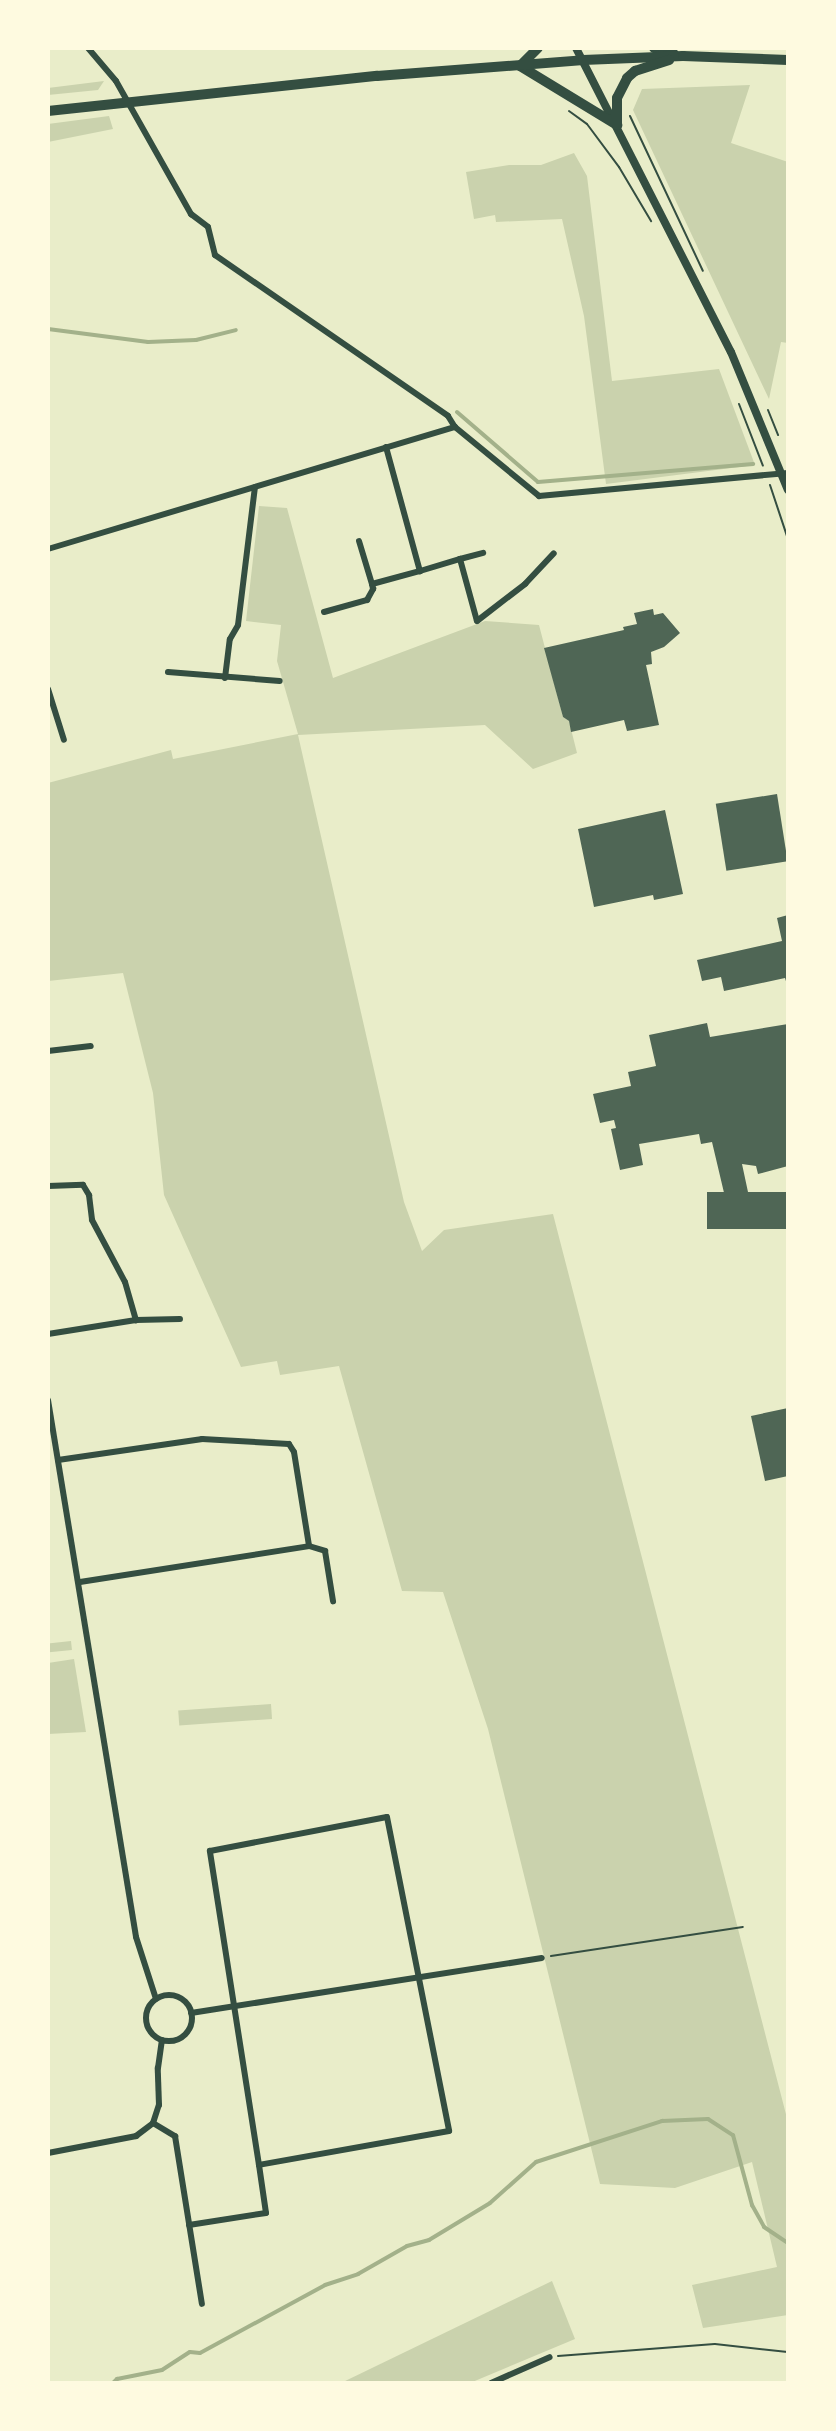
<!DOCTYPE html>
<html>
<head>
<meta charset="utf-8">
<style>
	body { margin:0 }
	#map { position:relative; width:836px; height:2431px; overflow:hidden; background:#e9edc9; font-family:"Golos Text",sans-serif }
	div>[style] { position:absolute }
	.green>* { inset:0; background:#cad2ad; transform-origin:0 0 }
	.stream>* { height:4px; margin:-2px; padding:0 2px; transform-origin:2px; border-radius:2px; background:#a3b18a }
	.building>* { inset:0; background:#4f6655; transform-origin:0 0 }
	.path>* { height:2px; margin:-1px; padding:0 1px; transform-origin:1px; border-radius:1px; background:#344e41 }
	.minor>* { height:6px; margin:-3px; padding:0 3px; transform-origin:3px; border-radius:3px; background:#344e41 }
	.minor>.ring { margin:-3px; padding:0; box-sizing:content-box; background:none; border:6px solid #344e41; border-radius:50% }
	.tertiary>* { height:8px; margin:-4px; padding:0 4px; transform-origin:4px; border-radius:4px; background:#344e41 }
	.primary>* { height:10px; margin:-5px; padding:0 5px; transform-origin:5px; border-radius:5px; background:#344e41 }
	span { translate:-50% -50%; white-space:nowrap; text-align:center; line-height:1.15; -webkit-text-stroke:6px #fefae0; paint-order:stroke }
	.frame { position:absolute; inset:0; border:50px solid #fefae0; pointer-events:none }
</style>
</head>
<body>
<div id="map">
	<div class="green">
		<div style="clip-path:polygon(104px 81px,98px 90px,48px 95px,48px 88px)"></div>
		<div style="clip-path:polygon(750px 85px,731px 143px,788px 162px,788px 343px,781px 342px,769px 399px,633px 110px,642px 89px)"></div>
		<div style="clip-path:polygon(109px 116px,113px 129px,48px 142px,48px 124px)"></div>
		<div style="clip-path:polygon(574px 153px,587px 176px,612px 381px,719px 369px,755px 465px,606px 484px,584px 316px,562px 219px,496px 222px,495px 215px,474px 219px,466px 172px,509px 165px,541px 165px)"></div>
		<div style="clip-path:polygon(259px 506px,287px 508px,333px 678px,485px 621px,539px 625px,563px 717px,569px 721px,577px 753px,533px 769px,485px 725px,298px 735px,404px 1202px,422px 1251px,444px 1230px,553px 1214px,788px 2122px,788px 2315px,703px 2328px,692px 2285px,777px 2267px,752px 2162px,675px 2188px,600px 2184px,488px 1729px,443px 1592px,402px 1591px,339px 1366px,280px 1375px,277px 1361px,241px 1367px,164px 1195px,153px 1093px,123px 973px,48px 981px,48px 783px,171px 750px,173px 759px,298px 734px,277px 661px,281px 625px,246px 621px)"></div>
		<div style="left:71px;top:1641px;width:9px;height:23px;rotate:84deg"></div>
		<div style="clip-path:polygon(74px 1659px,86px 1732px,48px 1734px,48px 1663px)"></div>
		<div style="left:271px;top:1704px;width:15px;height:93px;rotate:86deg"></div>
		<div style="clip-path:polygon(552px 2281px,575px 2339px,470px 2383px,341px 2383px)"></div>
	</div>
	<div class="stream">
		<div style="left:48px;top:329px;width:101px;rotate:7.4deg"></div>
		<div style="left:148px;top:342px;width:48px;rotate:-2.4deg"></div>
		<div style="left:196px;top:340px;width:41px;rotate:-14deg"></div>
		<div style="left:457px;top:412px;width:107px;rotate:40.8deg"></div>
		<div style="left:538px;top:482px;width:216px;rotate:-4.8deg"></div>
		<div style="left:113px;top:2383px;width:6px;rotate:-45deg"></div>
		<div style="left:117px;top:2379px;width:46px;rotate:-11.3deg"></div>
		<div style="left:162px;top:2370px;width:33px;rotate:-33deg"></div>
		<div style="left:190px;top:2352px;width:10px;rotate:6deg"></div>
		<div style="left:200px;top:2353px;width:142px;rotate:-28.5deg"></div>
		<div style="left:325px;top:2285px;width:35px;rotate:-18deg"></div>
		<div style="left:358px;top:2274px;width:56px;rotate:-29.7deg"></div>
		<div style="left:407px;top:2246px;width:23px;rotate:-15deg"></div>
		<div style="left:429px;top:2240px;width:71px;rotate:-31.2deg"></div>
		<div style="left:490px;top:2203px;width:62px;rotate:-41.7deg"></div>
		<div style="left:536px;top:2162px;width:133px;rotate:-18deg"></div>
		<div style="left:662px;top:2121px;width:46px;rotate:-2.5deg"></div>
		<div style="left:708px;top:2119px;width:30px;rotate:33deg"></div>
		<div style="left:733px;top:2135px;width:73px;rotate:74.8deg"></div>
		<div style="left:752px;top:2205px;width:25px;rotate:61deg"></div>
		<div style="left:764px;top:2227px;width:29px;rotate:34deg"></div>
	</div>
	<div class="building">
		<div style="clip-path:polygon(653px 609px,654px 615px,663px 613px,680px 633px,664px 647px,651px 652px,652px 664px,646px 665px,659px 725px,627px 731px,624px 720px,571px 732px,569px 721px,563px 717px,544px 648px,624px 630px,623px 627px,637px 624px,634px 613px)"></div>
		<div style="left:777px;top:794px;width:68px;height:62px;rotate:81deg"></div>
		<div style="clip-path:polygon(665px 810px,683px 894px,654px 900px,653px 895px,594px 907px,578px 829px)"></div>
		<div style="clip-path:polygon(788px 915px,788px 988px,785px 978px,724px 991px,721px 977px,702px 981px,697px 960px,782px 941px,777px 918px)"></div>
		<div style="clip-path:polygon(707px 1023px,710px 1037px,788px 1024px,788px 1166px,758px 1174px,756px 1166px,742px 1164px,748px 1192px,725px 1197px,712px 1142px,701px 1144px,699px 1134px,639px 1144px,643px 1165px,620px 1170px,611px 1129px,616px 1128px,614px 1120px,600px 1123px,593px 1094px,631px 1086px,628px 1072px,656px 1066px,649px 1035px)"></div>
		<div style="left:788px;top:1192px;width:37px;height:81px;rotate:90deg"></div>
		<div style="clip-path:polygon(788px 1408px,788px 1476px,765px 1481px,751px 1416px)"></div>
	</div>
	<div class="path">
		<div style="left:569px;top:111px;width:22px;rotate:36deg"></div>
		<div style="left:587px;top:124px;width:54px;rotate:53.3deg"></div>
		<div style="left:619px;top:167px;width:63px;rotate:59.3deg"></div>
		<div style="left:630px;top:116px;width:171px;rotate:64.8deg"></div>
		<div style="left:739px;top:404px;width:66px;rotate:68.8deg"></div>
		<div style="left:768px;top:410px;width:27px;rotate:68deg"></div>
		<div style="left:770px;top:485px;width:57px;rotate:71.6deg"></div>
		<div style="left:551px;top:1956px;width:194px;rotate:-8.6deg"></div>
		<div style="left:558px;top:2356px;width:157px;rotate:-4.4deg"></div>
		<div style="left:715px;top:2344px;width:73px;rotate:6.3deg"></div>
	</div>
	<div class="minor">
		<div style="left:88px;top:48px;width:43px;rotate:49.7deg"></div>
		<div style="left:116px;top:81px;width:153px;rotate:60.6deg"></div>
		<div style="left:191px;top:214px;width:21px;rotate:37deg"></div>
		<div style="left:208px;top:227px;width:29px;rotate:76deg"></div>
		<div style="left:215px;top:255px;width:283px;rotate:34.6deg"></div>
		<div style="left:448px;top:416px;width:13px;rotate:58deg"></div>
		<div style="left:455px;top:427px;width:109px;rotate:39.4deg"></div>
		<div style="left:539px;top:496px;width:250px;rotate:-5.3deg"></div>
		<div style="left:386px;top:447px;width:129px;rotate:74.7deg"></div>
		<div style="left:420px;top:571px;width:42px;rotate:-16.7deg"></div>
		<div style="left:460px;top:559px;width:64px;rotate:74.7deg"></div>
		<div style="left:477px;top:621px;width:61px;rotate:-37.6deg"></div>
		<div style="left:525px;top:584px;width:42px;rotate:-46.9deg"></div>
		<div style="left:359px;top:541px;width:45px;rotate:73.2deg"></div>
		<div style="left:372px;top:584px;width:50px;rotate:-15.2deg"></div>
		<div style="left:48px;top:549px;width:425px;rotate:-16.7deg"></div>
		<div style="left:460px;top:559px;width:24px;rotate:-15deg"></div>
		<div style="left:324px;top:612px;width:45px;rotate:-15.6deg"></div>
		<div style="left:367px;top:600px;width:13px;rotate:-61deg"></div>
		<div style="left:373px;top:589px;width:5px;rotate:-101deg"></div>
		<div style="left:168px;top:672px;width:112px;rotate:4.6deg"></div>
		<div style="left:225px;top:678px;width:39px;rotate:-83deg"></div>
		<div style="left:230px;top:639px;width:16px;rotate:-60deg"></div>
		<div style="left:238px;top:625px;width:139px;rotate:-83deg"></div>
		<div style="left:48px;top:689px;width:53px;rotate:72.6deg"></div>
		<div style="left:48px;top:1051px;width:43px;rotate:-6.6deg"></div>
		<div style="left:48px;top:1186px;width:35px;rotate:-2deg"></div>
		<div style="left:83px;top:1185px;width:12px;rotate:59deg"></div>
		<div style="left:89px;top:1195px;width:25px;rotate:83deg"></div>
		<div style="left:92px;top:1220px;width:70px;rotate:62deg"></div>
		<div style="left:125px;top:1282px;width:40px;rotate:74deg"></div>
		<div style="left:48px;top:1334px;width:89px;rotate:-9deg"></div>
		<div style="left:136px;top:1320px;width:44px;rotate:-1.3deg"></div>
		<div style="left:48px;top:1400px;width:544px;rotate:80.69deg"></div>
		<div style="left:136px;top:1937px;width:65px;rotate:72.1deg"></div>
		<div style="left:58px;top:1460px;width:146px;rotate:-8.3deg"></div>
		<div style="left:202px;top:1439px;width:87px;rotate:3.3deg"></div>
		<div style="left:289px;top:1444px;width:9px;rotate:58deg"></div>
		<div style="left:294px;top:1452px;width:95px;rotate:80.9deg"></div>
		<div style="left:80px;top:1582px;width:232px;rotate:-8.9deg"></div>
		<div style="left:309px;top:1546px;width:17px;rotate:17deg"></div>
		<div style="left:325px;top:1551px;width:51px;rotate:80.9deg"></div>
		<div style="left:387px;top:1817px;width:320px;rotate:78.8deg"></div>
		<div style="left:449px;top:2131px;width:193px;rotate:169.9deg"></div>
		<div style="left:259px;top:2165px;width:318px;rotate:-98.9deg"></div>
		<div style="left:210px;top:1851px;width:180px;rotate:-10.9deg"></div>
		<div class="ring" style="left:146px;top:1995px;width:40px;height:40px"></div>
		<div style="left:191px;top:2013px;width:355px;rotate:-8.9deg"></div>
		<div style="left:153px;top:2123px;width:26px;rotate:31deg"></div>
		<div style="left:175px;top:2136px;width:170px;rotate:80.9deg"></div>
		<div style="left:48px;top:2153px;width:90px;rotate:-10.9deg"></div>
		<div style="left:136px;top:2136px;width:21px;rotate:-37deg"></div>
		<div style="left:153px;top:2123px;width:19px;rotate:-72deg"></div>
		<div style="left:159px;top:2105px;width:37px;rotate:-92deg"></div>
		<div style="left:158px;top:2068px;width:28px;rotate:-82deg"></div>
		<div style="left:189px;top:2225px;width:78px;rotate:-8.9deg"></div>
		<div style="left:266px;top:2213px;width:49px;rotate:-98.3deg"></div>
		<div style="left:491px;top:2383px;width:64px;rotate:-23.8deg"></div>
	</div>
	<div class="tertiary">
		<div style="left:576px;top:48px;width:341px;rotate:63deg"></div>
		<div style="left:731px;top:352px;width:149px;rotate:67.6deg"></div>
	</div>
	<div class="primary">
		<div style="left:654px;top:48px;width:21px;rotate:17deg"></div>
		<div style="left:520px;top:66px;width:114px;rotate:31.3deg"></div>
		<div style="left:520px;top:66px;width:25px;rotate:-45deg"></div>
		<div style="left:48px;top:111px;width:331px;rotate:-6.1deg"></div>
		<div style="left:377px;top:76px;width:207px;rotate:-4.4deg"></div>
		<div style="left:583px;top:60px;width:100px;rotate:-2.3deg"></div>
		<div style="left:683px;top:56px;width:105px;rotate:2.2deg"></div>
		<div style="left:617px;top:125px;width:27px;rotate:-90deg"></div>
		<div style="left:617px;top:98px;width:22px;rotate:-63deg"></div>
		<div style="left:627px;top:78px;width:11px;rotate:-41deg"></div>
		<div style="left:635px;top:71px;width:36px;rotate:-18deg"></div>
	</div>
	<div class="frame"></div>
</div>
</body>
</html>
